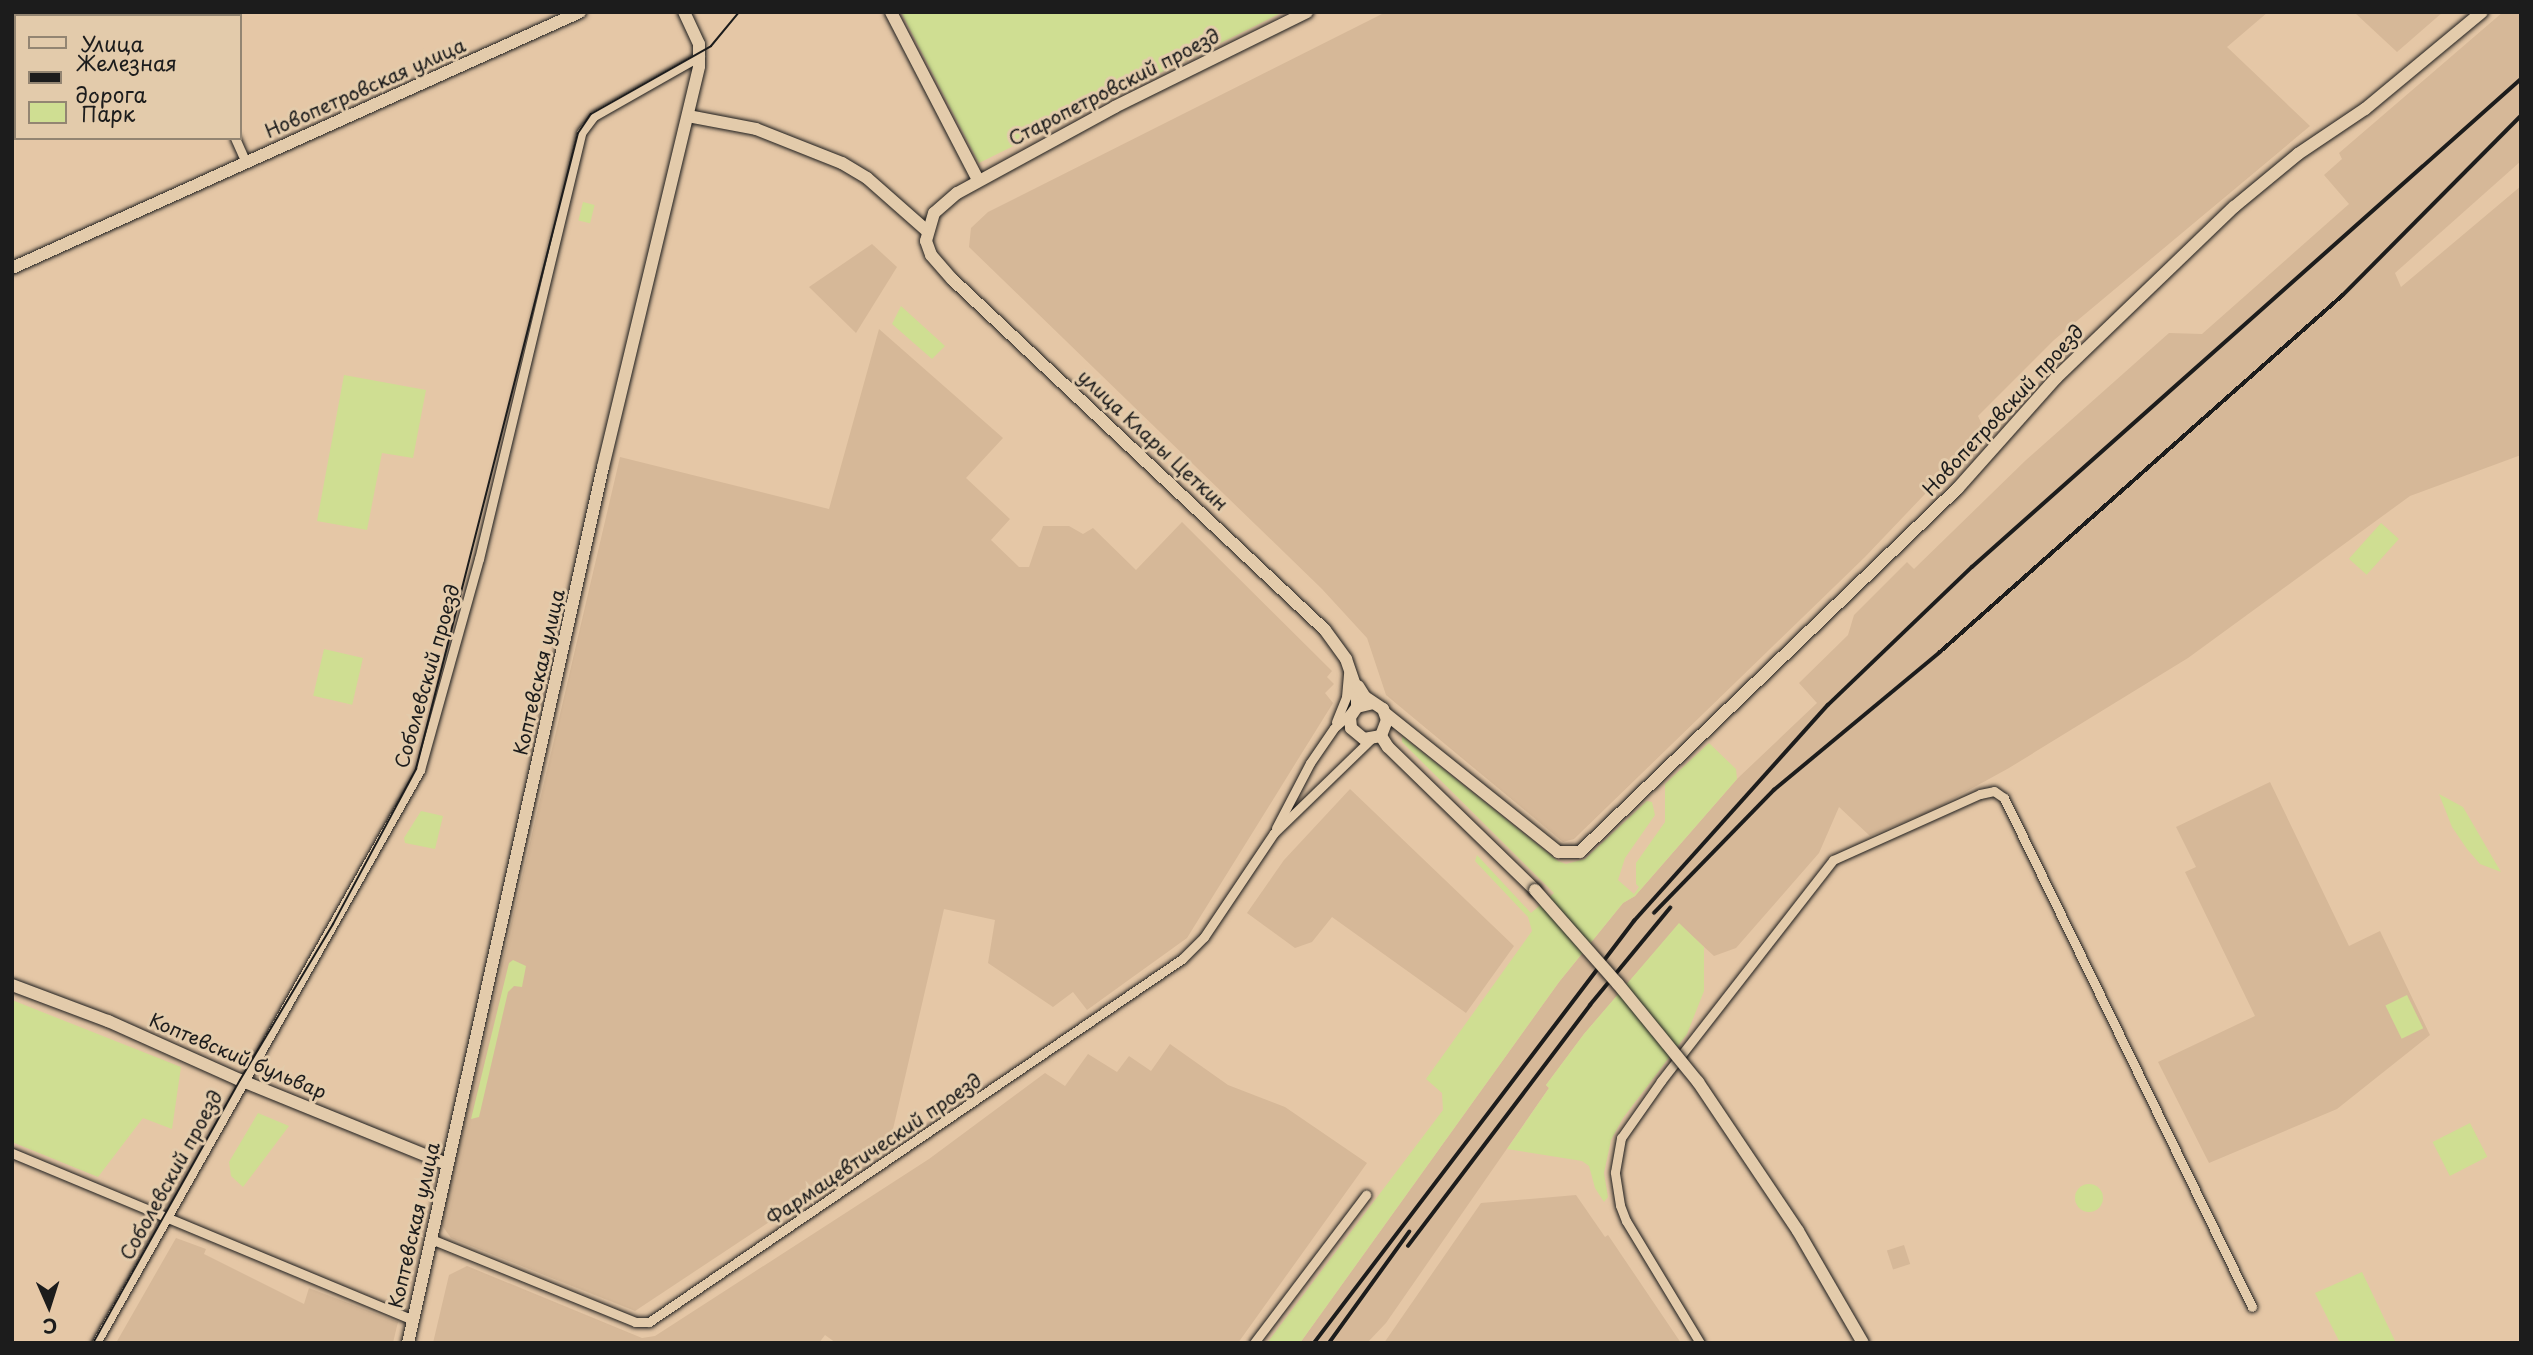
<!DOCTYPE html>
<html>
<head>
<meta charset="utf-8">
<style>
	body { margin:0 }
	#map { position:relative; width:2533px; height:1355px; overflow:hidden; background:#e5c7a6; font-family:"Playpen Sans",sans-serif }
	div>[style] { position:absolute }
	.built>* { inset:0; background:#d6b898; transform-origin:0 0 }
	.green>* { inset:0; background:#cfde92; transform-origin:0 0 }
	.round { border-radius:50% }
	.roads { filter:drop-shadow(0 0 2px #1c1c1c) drop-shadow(0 0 2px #1c1c1c) }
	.street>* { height:9px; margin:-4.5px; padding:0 4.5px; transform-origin:4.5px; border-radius:4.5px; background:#e3cbab }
	.secondary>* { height:12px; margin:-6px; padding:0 6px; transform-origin:6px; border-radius:6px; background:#e3cbab }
	.tram>* { height:2px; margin:-1px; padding:0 1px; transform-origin:1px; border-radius:1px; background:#1c1c1c }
	.rail>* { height:3.5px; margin:-1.75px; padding:0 1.75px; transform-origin:1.75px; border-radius:1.75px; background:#1c1c1c }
	.bridges { filter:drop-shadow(0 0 2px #1c1c1c) drop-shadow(0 0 2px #1c1c1c) }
	.secondary-bridge>* { height:12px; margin:-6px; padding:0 6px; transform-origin:6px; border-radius:6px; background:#e3cbab }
	span { translate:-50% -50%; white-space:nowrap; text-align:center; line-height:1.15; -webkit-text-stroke:6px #e3cbab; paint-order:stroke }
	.street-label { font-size:19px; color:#1c1c1c }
	.frame { position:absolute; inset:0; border:14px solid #1c1c1c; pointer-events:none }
	.legend { position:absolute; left:14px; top:14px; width:228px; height:126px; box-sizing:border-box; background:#e3cbab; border:2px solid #938572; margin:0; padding:9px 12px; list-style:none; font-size:21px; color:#1c1c1c }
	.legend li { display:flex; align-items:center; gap:14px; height:35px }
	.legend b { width:35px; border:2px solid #938572 }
	.north { position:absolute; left:14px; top:1271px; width:70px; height:70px; -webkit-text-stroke:5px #e3cbab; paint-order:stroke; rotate:177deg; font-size:19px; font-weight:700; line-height:28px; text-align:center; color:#1c1c1c }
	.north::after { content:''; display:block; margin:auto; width:24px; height:32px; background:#1c1c1c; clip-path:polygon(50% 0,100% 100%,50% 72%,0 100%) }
</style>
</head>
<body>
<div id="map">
	<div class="built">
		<div style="clip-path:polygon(1386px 12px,2268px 12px,2227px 47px,2310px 126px,2054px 340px,1978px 416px,1985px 431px,1865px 557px,1574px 839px,1563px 842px,1386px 695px,1367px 638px,1322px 589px,969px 247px,971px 228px,988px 212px)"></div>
		<div style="clip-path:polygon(2354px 12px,2443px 12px,2397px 52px)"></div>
		<div style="clip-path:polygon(2503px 12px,2521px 12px,2521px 161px,2395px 273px,2401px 287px,2521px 186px,2521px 455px,2410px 496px,2188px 658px,2009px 768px,1929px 812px,1870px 836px,1839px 807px,1819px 853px,1736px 948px,1714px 956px,1679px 924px,1584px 1034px,1546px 1085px,1549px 1088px,1386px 1323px,1367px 1343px,1300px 1343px,1559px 982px,1623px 903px,1635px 896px,1737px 779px,1817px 703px,1799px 683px,1848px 635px,1854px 615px,1907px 562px,1914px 569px,2026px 460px,2169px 333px,2202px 334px,2349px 204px,2324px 175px,2342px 159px,2339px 153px)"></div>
		<div style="clip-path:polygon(872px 244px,897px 267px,856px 333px,809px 287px)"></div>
		<div style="clip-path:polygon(879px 329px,1003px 438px,966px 478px,1010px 519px,991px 540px,1019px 567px,1029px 567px,1043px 526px,1069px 526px,1083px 534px,1093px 528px,1136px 570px,1182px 522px,1332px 671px,1327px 677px,1334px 684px,1325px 693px,1333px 703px,1187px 938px,1087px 1010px,1073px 992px,1053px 1007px,988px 963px,995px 920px,944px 909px,890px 1142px,635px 1311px,451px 1238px,441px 1224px,620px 457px,829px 509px)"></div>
		<div style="clip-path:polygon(2270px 782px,2349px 946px,2380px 931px,2430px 1035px,2337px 1109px,2209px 1163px,2158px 1062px,2255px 1016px,2185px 872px,2196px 867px,2176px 827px)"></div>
		<div style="clip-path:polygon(1350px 789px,1514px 946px,1466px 1013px,1332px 917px,1312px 942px,1295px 948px,1247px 913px,1284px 860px)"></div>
		<div style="clip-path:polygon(1170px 1044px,1228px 1085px,1285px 1107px,1367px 1163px,1238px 1343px,836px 1343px,825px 1335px,819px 1343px,433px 1343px,449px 1275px,467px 1266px,642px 1338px,655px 1336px,929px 1159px,1045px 1073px,1065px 1086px,1088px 1054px,1117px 1072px,1129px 1056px,1151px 1071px)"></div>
		<div style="clip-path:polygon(1576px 1195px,1605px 1237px,1608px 1235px,1681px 1343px,1384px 1343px,1481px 1203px)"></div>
		<div style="clip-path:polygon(176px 1238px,206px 1249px,204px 1254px,304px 1304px,309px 1288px,398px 1322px,393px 1343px,116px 1343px)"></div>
		<div style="left:1904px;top:1245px;width:20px;height:18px;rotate:72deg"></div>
	</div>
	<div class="green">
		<div style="clip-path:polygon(901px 12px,1283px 12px,979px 163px)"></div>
		<div style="left:583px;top:202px;width:12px;height:19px;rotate:14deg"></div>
		<div style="clip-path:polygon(901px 306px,945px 346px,932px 359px,892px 324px)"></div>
		<div style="clip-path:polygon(344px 375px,426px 390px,413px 458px,382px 453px,367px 530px,317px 521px)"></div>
		<div style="left:2381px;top:523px;width:24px;height:48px;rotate:42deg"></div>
		<div style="left:324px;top:649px;width:40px;height:48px;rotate:13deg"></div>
		<div style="clip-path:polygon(1402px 736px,1558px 861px,1566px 864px,1585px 859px,1647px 801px,1652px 802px,1655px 815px,1625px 858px,1618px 880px,1634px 894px,1639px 887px,1636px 884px,1636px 863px,1665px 822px,1665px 784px,1709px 743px,1736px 769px,1737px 779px,1635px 896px,1623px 903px,1559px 982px,1300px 1343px,1267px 1343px,1443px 1110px,1442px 1093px,1426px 1079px,1532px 931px,1528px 917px,1475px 861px,1477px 855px,1531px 913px,1554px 893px,1402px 742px)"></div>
		<div style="clip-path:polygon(2439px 794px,2463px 807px,2501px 872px,2480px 864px,2467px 849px,2452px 827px)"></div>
		<div style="clip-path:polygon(421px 811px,443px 816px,435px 849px,405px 843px,404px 838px)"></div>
		<div style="clip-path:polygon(1679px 923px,1704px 947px,1704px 991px,1687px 1034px,1623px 1118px,1611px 1140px,1604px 1173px,1608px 1197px,1604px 1202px,1595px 1188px,1589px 1166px,1582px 1161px,1507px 1149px,1549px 1088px,1546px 1085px,1584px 1034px)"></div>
		<div style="clip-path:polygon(513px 960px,526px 966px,522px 987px,514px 986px,508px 992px,479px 1117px,471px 1119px,509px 963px)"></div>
		<div style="left:2407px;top:995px;width:37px;height:24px;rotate:64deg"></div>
		<div style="clip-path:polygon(12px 1000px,181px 1067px,172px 1129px,143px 1118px,98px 1177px,12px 1142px)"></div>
		<div style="clip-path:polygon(258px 1113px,289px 1126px,243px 1187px,231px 1176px,229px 1162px)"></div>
		<div style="left:2470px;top:1123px;width:38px;height:42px;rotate:63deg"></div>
		<div class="round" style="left:2075px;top:1184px;width:28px;height:28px"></div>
		<div style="clip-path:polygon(2362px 1272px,2396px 1343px,2340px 1343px,2315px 1293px)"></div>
	</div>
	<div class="roads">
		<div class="street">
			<div style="left:171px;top:12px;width:4px;rotate:63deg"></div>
			<div style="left:235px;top:138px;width:27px;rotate:66deg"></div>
			<div style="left:1336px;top:722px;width:27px;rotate:-68deg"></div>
			<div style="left:1346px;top:697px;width:25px;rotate:-85deg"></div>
			<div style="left:1276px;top:828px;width:73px;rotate:-62.4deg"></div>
			<div style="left:1310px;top:763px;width:42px;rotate:-55.6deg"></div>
			<div style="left:1334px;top:728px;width:24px;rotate:-42deg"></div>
			<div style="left:12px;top:1153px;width:434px;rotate:22.6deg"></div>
			<div style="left:431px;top:1239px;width:220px;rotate:22.1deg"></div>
			<div style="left:635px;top:1322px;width:14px"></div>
			<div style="left:649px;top:1322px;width:645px;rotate:-34.26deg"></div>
			<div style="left:1182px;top:959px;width:31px;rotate:-45deg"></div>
			<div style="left:1204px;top:937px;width:125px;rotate:-56.1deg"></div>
			<div style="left:1274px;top:833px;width:134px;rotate:-44.1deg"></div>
			<div style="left:96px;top:1343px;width:658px;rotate:-60.51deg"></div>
			<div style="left:420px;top:770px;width:219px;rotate:-74.4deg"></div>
			<div style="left:479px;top:559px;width:438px;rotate:-76.5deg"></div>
			<div style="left:581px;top:133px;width:21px;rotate:-53deg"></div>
			<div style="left:594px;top:116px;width:122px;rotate:-29.5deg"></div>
			<div style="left:1254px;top:1343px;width:186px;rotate:-52.9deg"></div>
			<div style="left:1700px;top:1343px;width:143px;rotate:-121.2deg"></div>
			<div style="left:1626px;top:1221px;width:17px;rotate:-111deg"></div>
			<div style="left:1620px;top:1205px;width:33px;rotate:-99deg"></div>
			<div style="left:1615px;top:1172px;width:35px;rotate:-80deg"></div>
			<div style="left:1621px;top:1138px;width:70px;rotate:-54.9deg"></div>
			<div style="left:1661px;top:1081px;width:280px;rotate:-52.1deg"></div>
			<div style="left:1833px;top:860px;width:161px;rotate:-24.2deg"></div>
			<div style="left:1980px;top:794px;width:14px;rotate:-12deg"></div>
			<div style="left:1994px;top:791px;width:12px;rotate:35deg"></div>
			<div style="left:2004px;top:798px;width:566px;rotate:64.02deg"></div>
		</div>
		<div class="secondary">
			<div style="left:891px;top:12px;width:189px;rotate:62.6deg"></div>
			<div style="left:1307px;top:12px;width:214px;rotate:153.7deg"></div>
			<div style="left:1115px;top:107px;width:180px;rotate:151.4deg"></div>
			<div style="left:957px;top:193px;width:30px;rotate:139deg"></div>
			<div style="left:934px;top:213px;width:29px;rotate:106deg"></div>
			<div style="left:926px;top:241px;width:15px;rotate:70deg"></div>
			<div style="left:931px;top:255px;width:32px;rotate:49deg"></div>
			<div style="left:952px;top:279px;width:512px;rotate:43.26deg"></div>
			<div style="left:1325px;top:630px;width:36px;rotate:54deg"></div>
			<div style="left:1346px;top:659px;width:34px;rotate:71deg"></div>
			<div style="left:1357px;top:691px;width:16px;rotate:90deg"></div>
			<div style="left:688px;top:116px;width:69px;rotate:10.8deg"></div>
			<div style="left:756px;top:129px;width:92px;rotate:21.6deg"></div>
			<div style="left:842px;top:163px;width:29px;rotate:31deg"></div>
			<div style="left:867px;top:178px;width:79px;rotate:41.4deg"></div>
			<div style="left:12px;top:268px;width:623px;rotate:-24.26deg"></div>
			<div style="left:1358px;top:686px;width:13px;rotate:58deg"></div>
			<div style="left:1365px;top:697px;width:22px;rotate:34deg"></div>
			<div style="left:1383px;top:709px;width:12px;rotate:70deg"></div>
			<div style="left:1387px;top:720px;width:17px;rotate:111deg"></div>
			<div style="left:1381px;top:736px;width:17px;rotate:170deg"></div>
			<div style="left:1364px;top:739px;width:17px;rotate:-140deg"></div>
			<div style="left:1351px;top:728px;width:11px;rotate:-95deg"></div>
			<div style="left:1350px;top:717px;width:12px;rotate:-55deg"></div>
			<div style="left:1357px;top:707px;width:16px;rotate:-14deg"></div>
			<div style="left:1386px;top:714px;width:221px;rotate:38.7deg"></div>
			<div style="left:1558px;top:852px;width:22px"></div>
			<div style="left:1580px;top:852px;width:525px;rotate:-43.92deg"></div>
			<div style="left:1958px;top:488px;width:147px;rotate:-48.3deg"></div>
			<div style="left:2056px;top:378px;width:247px;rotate:-43.9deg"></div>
			<div style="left:2234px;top:207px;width:83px;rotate:-39.6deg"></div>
			<div style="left:2298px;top:154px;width:81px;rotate:-33.9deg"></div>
			<div style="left:2365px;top:109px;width:152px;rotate:-39.7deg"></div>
			<div style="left:1381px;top:736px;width:13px;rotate:58deg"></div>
			<div style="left:1388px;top:747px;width:205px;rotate:44.2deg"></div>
			<div style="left:12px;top:985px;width:103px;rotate:20.6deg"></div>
			<div style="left:108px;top:1021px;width:145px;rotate:24.1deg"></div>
			<div style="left:240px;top:1080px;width:223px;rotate:22.1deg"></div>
			<div style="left:408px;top:1343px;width:897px;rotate:-77.45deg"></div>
			<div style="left:603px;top:467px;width:412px;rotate:-76.5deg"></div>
			<div style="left:699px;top:66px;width:22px;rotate:-90deg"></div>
			<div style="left:699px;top:44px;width:35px;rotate:-115deg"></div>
		</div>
	</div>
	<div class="tram">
		<div style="left:93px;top:1343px;width:301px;rotate:-60.8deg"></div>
		<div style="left:240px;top:1080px;width:182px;rotate:-59.2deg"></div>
		<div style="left:333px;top:924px;width:176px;rotate:-61.8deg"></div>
		<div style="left:416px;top:769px;width:656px;rotate:-75.71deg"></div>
		<div style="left:578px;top:133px;width:23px;rotate:-56deg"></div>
		<div style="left:591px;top:114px;width:138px;rotate:-29.5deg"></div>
		<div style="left:711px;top:46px;width:44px;rotate:-50.5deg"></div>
	</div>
	<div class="rail">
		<div style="left:1654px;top:913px;width:172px;rotate:-45.7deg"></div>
		<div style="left:1774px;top:790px;width:216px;rotate:-39.7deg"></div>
		<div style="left:1940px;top:652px;width:538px;rotate:-41.54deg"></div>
		<div style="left:2343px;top:295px;width:252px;rotate:-45.2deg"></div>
		<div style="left:1408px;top:1246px;width:302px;rotate:-52.9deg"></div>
		<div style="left:1590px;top:1005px;width:126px;rotate:-50.5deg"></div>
		<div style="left:1314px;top:1343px;width:530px;rotate:-52.83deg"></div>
		<div style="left:1634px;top:921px;width:290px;rotate:-48.1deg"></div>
		<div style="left:1828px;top:705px;width:199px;rotate:-43.8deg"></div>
		<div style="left:1972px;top:567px;width:735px;rotate:-41.63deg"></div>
		<div style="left:1329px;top:1343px;width:137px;rotate:-54.2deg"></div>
	</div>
	<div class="bridges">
		<div class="secondary-bridge">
			<div style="left:1535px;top:890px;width:125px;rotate:48.6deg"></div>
			<div style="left:1618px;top:984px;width:127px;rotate:50.8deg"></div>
			<div style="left:1698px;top:1082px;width:179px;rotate:56.1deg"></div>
			<div style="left:1798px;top:1231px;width:129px;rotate:59.9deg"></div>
		</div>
	</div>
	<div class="street-label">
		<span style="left:1114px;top:87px;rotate:-27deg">Старопетровский проезд</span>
		<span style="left:365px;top:88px;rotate:-24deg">Новопетровская улица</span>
		<span style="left:2003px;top:410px;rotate:-47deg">Новопетровский проезд</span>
		<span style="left:1153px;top:440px;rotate:43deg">улица Клары Цеткин</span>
		<span style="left:539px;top:672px;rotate:-77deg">Коптевская улица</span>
		<span style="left:427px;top:676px;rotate:-74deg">Соболевский проезд</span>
		<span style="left:238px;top:1056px;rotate:23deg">Коптевский бульвар</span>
		<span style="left:874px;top:1149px;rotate:-34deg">Фармацевтический проезд</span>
		<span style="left:171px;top:1175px;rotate:-61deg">Соболевский проезд</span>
		<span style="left:414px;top:1225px;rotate:-77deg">Коптевская улица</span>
	</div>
	<div class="frame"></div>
	<ul class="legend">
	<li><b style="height:9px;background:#e3cbab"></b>Улица</li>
	<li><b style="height:9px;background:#1c1c1c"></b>Железная дорога</li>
	<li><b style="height:19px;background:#cfde92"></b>Парк</li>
	</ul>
	<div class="north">С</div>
</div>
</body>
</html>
